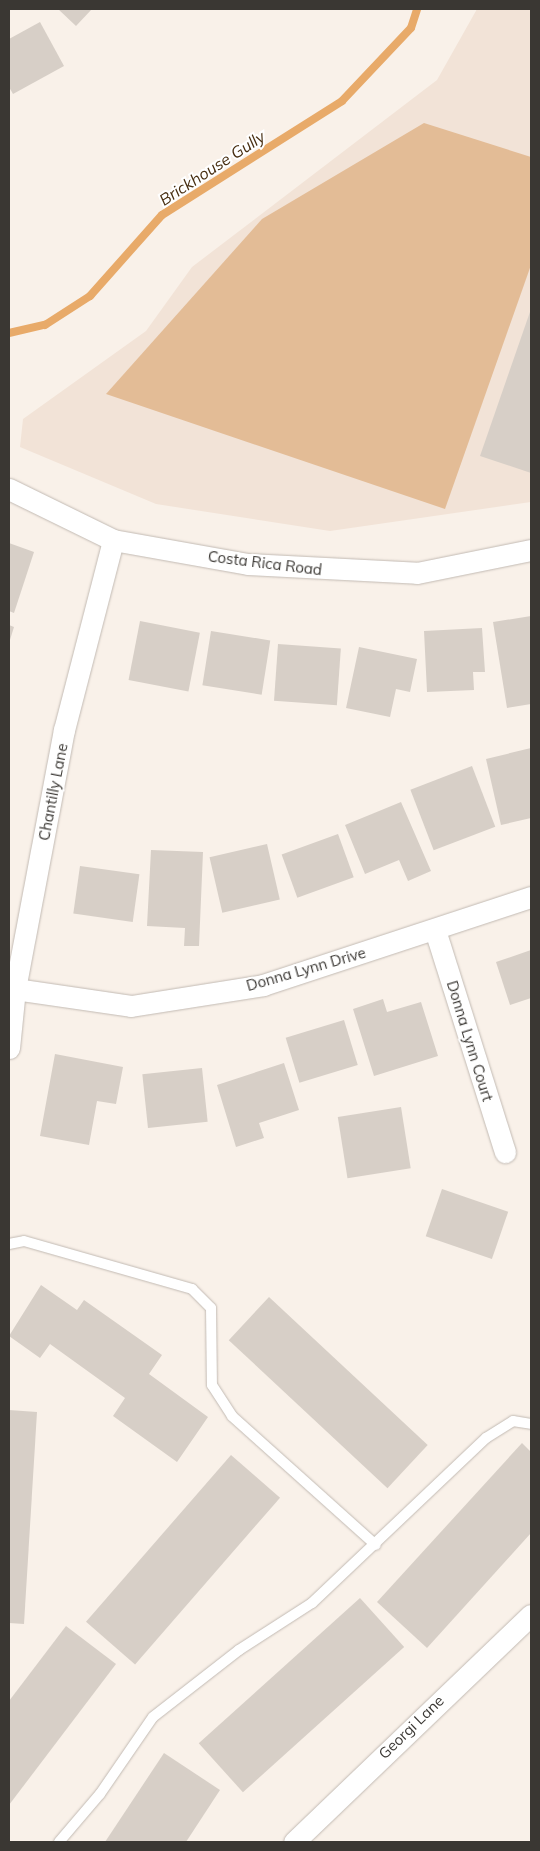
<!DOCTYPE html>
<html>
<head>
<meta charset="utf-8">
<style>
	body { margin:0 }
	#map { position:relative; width:540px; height:1851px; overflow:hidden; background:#f9f1e9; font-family:Mulish,sans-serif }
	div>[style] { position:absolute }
	.built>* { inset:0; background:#f2e3d7 }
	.green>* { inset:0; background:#e3bc96 }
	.stream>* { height:8px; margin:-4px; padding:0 4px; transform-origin:4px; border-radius:4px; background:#e8aa69 }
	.building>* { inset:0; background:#d7cfc7; transform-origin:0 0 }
	.roads { filter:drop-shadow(0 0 1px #c2bab3) drop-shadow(0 0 1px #c2bab3) }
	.service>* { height:10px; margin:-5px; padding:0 5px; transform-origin:5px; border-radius:5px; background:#fff }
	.minor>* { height:21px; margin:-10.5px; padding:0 10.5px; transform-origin:10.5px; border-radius:10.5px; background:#fff }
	span { translate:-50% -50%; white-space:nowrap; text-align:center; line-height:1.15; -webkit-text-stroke:4px #fff; paint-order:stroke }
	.street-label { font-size:15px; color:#3a3733 }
	.water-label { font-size:16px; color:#472e11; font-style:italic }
	.frame { position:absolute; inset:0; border:10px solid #3a3733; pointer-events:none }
</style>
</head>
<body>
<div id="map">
	<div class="built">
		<div style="clip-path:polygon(477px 9px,531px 9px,531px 502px,330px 531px,156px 504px,20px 447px,23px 419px,146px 331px,192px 267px,437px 80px)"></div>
	</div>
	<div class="green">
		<div style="clip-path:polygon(424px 123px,531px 157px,531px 265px,445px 509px,106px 394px,262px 219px)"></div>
	</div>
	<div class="stream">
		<div style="left:9px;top:333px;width:37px;rotate:-13deg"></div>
		<div style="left:45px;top:325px;width:54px;rotate:-32.8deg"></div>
		<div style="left:90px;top:296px;width:108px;rotate:-48.4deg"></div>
		<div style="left:162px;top:215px;width:213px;rotate:-32.3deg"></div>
		<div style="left:342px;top:101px;width:100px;rotate:-46.6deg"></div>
		<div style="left:411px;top:28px;width:20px;rotate:-72deg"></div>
	</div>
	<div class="building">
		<div style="clip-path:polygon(58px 9px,92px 9px,76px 26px)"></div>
		<div style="clip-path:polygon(40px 22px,64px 66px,13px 94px,9px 87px,9px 39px)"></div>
		<div style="clip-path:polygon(531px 309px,531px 473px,480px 456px)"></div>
		<div style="clip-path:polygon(9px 543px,34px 552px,14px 613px,9px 611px)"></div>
		<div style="clip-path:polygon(531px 616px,531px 704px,507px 708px,493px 622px)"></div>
		<div style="left:140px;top:621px;width:61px;height:60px;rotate:11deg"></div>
		<div style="clip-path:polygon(9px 625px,14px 627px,9px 643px)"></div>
		<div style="clip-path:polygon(482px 628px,485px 672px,473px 672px,474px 690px,427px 692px,424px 631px)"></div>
		<div style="left:211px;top:631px;width:60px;height:55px;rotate:9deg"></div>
		<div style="left:278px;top:644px;width:63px;height:57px;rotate:4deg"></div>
		<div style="clip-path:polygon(359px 647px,417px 659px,410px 692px,396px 689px,390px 717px,346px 708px)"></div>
		<div style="clip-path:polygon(531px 748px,531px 818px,501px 825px,486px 759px)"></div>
		<div style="left:472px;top:766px;width:65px;height:66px;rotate:69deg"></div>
		<div style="clip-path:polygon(401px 802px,431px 871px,408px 881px,399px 860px,365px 874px,345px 825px)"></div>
		<div style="left:338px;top:834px;width:46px;height:60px;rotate:70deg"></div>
		<div style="left:267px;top:844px;width:57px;height:59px;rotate:77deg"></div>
		<div style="clip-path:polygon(151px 850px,203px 852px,199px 946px,184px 946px,185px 928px,147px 926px)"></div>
		<div style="left:80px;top:866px;width:60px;height:48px;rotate:8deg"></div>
		<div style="clip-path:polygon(531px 950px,531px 998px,510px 1005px,496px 962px)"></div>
		<div style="clip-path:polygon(383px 999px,387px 1012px,421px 1002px,438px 1056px,374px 1076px,353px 1009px)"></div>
		<div style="left:344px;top:1020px;width:47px;height:61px;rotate:73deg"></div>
		<div style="clip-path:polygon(55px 1054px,123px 1067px,116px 1104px,97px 1101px,89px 1145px,40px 1136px)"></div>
		<div style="clip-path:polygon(284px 1063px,299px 1110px,259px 1123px,264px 1138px,236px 1147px,217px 1085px)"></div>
		<div style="left:202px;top:1068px;width:54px;height:60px;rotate:84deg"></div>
		<div style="left:401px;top:1107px;width:62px;height:64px;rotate:81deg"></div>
		<div style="left:442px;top:1189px;width:70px;height:50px;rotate:19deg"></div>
		<div style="clip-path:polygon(41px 1285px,77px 1310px,84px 1300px,162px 1355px,149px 1374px,208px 1417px,177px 1462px,113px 1416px,125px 1398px,50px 1344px,40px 1358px,9px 1336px)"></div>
		<div style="left:269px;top:1297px;width:217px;height:59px;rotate:43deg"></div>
		<div style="clip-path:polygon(9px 1410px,37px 1412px,24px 1624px,9px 1623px)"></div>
		<div style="clip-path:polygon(522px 1443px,531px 1452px,531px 1533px,427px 1648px,377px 1602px)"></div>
		<div style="left:231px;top:1455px;width:65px;height:221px;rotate:41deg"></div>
		<div style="left:360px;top:1598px;width:66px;height:217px;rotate:48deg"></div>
		<div style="clip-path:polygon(66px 1626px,116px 1664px,9px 1805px,9px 1701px)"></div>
		<div style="clip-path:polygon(164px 1753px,220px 1790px,186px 1842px,105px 1842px)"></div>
	</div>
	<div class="roads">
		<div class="service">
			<div style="left:9px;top:1244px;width:15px;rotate:-11deg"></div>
			<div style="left:24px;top:1241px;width:175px;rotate:15.9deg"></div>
			<div style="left:192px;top:1289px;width:27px;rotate:45deg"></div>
			<div style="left:211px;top:1308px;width:77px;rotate:89.3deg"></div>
			<div style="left:212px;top:1385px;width:37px;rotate:57deg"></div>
			<div style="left:232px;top:1416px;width:193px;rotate:41.9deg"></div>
			<div style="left:59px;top:1842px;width:63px;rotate:-49.5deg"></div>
			<div style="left:100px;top:1794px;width:93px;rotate:-55.5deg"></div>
			<div style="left:153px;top:1717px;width:109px;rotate:-37.9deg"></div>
			<div style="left:239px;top:1650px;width:87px;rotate:-32.8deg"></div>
			<div style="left:312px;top:1603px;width:240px;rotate:-43.5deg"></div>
			<div style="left:486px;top:1438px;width:32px;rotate:-32deg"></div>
			<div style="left:513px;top:1421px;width:18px;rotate:9deg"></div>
		</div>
		<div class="minor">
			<div style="left:9px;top:489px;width:116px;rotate:26.1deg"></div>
			<div style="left:113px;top:540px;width:137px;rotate:10.1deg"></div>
			<div style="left:248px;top:564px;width:169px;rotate:3deg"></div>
			<div style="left:417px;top:573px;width:116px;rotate:-11.4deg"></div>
			<div style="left:435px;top:930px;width:233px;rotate:72.5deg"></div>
			<div style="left:15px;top:989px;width:117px;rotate:8.3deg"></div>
			<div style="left:131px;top:1006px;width:134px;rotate:-9deg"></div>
			<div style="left:263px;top:985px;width:282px;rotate:-18.2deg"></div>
			<div style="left:9px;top:1048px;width:59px;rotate:-84.2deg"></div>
			<div style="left:15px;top:989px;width:264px;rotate:-79.3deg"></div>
			<div style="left:64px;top:730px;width:196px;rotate:-75.5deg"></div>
			<div style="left:294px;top:1842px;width:328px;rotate:-43.8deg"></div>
		</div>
	</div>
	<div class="street-label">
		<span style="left:265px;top:563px;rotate:7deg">Costa Rica Road</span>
		<span style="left:53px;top:792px;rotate:-79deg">Chantilly Lane</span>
		<span style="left:306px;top:969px;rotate:-16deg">Donna Lynn Drive</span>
		<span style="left:470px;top:1041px;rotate:73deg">Donna Lynn Court</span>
		<span style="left:411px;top:1727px;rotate:-44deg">Georgi Lane</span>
	</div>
	<div class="water-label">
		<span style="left:212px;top:168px;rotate:-33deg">Brickhouse Gully</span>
	</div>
	<div class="frame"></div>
</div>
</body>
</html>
